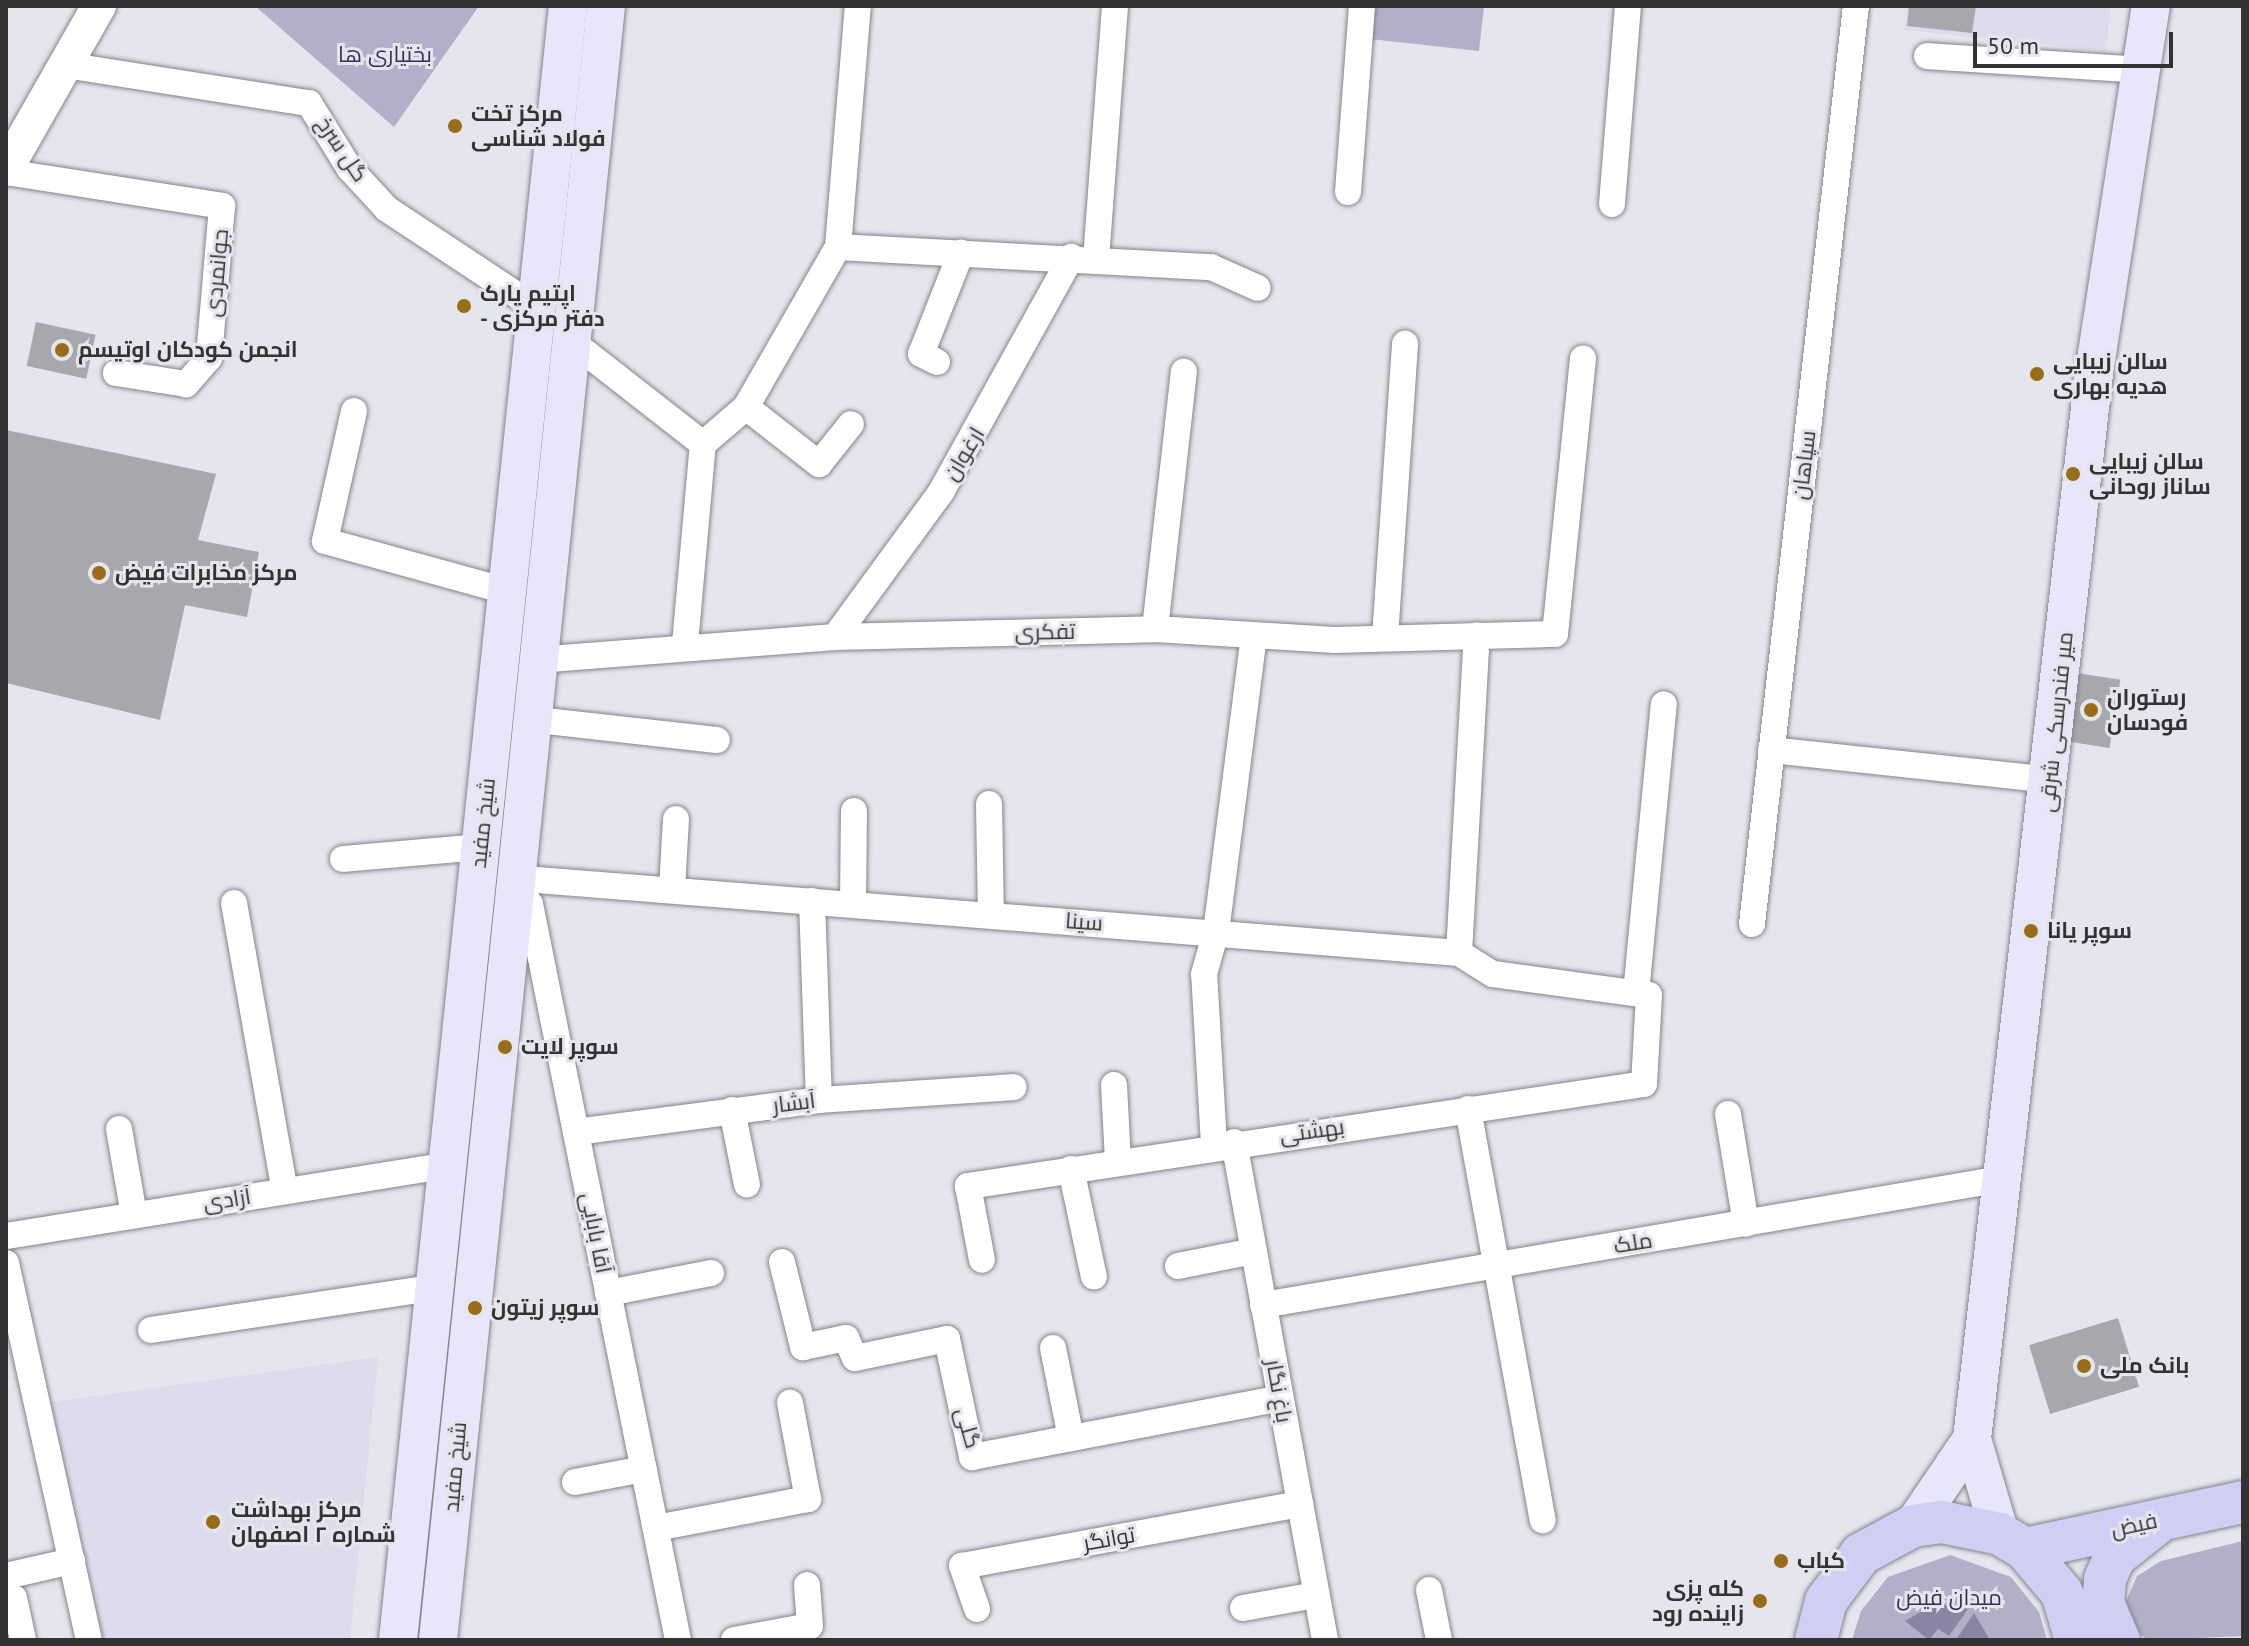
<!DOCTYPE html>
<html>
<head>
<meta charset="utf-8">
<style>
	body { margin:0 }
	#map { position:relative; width:2249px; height:1646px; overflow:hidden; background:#e5e5ed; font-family:"PT Sans",Cairo,sans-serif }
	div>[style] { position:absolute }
	.built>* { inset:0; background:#dddcec }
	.green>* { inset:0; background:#b1b0c8 }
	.water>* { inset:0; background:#8886a2 }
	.building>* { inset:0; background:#a7a7ae; transform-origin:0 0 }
	.roads { filter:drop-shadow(0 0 2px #84848b) drop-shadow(0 0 2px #84848b) }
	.minor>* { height:26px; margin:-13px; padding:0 13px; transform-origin:13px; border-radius:13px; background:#fff }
	.tertiary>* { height:34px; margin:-17px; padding:0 17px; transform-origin:17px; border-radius:17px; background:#fff }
	.secondary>* { height:38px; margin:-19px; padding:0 19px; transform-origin:19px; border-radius:19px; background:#e8e6fa }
	.primary>* { height:42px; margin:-21px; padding:0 21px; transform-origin:21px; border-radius:21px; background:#d1cef4 }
	.dots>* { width:22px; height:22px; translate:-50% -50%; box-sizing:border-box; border:4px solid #e5e5ed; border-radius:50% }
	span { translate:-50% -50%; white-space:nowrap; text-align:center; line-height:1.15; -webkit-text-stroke:6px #e5e5ed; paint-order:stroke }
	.park-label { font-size:22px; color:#342f58 }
	.poi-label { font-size:22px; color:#333336; font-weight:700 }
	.left { translate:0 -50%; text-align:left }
	.right { translate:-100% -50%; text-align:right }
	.street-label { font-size:22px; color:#333336 }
	.frame { position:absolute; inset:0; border:8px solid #333336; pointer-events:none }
	.scale { position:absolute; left:1973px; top:32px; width:200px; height:36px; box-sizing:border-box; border:4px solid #333336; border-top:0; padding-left:10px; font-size:24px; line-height:28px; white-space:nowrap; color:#333336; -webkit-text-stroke:6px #e5e5ed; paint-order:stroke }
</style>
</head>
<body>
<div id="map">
	<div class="built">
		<div style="clip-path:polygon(1907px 6px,2111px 6px,2106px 51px,1905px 30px)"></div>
		<div style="clip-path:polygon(378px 1357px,350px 1640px,89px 1640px,37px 1404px)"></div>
	</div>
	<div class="green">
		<div style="clip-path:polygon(255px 6px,479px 6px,394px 127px)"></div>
		<div style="clip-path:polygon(1374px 6px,1484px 6px,1479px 51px,1370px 39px)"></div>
		<div style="clip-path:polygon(2243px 1541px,2243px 1636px,2147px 1640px,2135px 1629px,2126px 1601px,2137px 1576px,2161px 1561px)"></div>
		<div style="clip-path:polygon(1950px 1555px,2011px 1577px,2039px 1612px,2047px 1640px,1852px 1640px,1861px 1611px,1888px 1577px)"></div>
	</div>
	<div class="water">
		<div style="clip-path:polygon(1935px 1603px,1968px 1609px,1949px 1636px,1938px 1629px,1929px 1640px,1905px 1621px)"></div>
		<div style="clip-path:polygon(1974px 1613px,1990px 1640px,1956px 1640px)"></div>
	</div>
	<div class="building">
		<div style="clip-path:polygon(1909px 6px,1976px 6px,1972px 33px,1907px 26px)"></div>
		<div style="left:36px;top:322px;width:61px;height:45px;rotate:12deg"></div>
		<div style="clip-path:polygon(6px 430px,216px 474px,198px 540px,259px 552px,247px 617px,185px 605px,160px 720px,6px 683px)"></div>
		<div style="left:2071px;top:672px;width:50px;height:69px;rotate:9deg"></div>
		<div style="left:2118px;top:1318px;width:72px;height:93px;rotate:73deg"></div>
	</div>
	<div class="roads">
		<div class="minor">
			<div style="left:1927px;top:56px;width:215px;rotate:3.7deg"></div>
			<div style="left:65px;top:65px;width:247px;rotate:8.9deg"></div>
			<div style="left:309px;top:103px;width:78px;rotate:58.2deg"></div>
			<div style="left:350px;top:169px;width:54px;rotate:47.2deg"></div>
			<div style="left:387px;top:209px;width:181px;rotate:33.5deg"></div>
			<div style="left:6px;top:172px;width:219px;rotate:8.9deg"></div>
			<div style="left:222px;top:206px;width:153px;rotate:94.9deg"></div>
			<div style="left:209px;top:358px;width:35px;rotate:131deg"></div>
			<div style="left:186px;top:384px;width:71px;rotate:-171.1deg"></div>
			<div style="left:1348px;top:192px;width:187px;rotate:-85.7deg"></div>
			<div style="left:1612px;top:204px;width:199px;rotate:-85.4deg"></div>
			<div style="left:838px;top:247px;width:374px;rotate:3.1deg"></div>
			<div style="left:1211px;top:267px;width:51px;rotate:24.1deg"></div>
			<div style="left:1096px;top:259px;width:254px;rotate:-85.7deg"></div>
			<div style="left:571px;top:341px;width:167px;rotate:38deg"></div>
			<div style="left:937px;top:362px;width:18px;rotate:-153deg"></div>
			<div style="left:921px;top:354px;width:109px;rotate:-68.4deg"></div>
			<div style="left:746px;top:407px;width:93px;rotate:38deg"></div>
			<div style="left:819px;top:464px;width:51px;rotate:-51.3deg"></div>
			<div style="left:354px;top:411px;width:133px;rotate:102.6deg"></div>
			<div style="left:325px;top:541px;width:189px;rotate:15.4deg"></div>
			<div style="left:1155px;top:629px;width:259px;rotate:-83.6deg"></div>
			<div style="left:835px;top:637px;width:180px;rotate:-53.8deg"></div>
			<div style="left:941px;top:492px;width:269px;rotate:-61deg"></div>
			<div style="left:1385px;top:638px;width:295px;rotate:-86.1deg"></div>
			<div style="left:685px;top:644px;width:201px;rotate:-84.9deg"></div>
			<div style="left:703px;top:444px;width:57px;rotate:-40.7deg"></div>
			<div style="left:746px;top:407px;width:185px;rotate:-60.1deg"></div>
			<div style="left:838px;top:247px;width:242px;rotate:-85.3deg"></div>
			<div style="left:536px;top:660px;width:300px;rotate:-4.4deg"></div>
			<div style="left:835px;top:637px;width:320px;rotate:-1.4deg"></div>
			<div style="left:1155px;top:629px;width:180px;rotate:3.5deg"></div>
			<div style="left:1335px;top:640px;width:220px;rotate:-1.6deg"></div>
			<div style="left:1555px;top:634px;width:277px;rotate:-84.2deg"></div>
			<div style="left:529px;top:719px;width:189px;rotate:6.4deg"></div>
			<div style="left:1771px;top:750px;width:281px;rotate:6.1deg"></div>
			<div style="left:989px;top:804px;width:111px;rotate:89deg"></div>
			<div style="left:343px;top:859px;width:139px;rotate:-5deg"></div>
			<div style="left:512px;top:878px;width:950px;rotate:4.53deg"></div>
			<div style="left:1459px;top:953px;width:40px;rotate:32deg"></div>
			<div style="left:1493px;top:974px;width:157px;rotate:7.7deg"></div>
			<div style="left:1649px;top:995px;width:89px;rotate:93.2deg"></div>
			<div style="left:1644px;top:1084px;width:684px;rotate:171.42deg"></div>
			<div style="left:968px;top:1186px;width:75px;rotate:79.3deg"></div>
			<div style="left:517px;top:885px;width:23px;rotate:56deg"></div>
			<div style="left:530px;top:904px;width:751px;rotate:78.63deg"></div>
			<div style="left:672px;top:890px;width:71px;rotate:-86.8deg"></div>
			<div style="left:812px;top:901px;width:199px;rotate:88deg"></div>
			<div style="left:234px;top:903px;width:292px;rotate:80deg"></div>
			<div style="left:853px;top:904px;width:93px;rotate:-89.4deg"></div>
			<div style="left:1752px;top:924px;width:924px;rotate:-83.54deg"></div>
			<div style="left:1459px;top:953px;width:318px;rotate:-86.8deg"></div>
			<div style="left:1636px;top:993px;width:290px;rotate:-84.5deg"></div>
			<div style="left:1114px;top:1085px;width:76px;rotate:87deg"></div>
			<div style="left:1468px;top:1109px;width:418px;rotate:79.7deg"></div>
			<div style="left:732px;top:1110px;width:76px;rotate:78.7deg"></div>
			<div style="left:1728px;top:1114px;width:111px;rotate:80.7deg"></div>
			<div style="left:119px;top:1129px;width:87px;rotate:80.1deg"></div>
			<div style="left:576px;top:1132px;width:245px;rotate:-7.5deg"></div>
			<div style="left:819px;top:1100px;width:195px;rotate:-3.8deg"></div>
			<div style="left:1234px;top:1142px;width:506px;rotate:79.64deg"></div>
			<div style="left:1214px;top:1145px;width:171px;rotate:-93.3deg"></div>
			<div style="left:1204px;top:974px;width:44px;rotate:-74.1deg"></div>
			<div style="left:1216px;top:932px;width:299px;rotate:-82.7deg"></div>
			<div style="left:1071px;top:1169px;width:110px;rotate:78deg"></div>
			<div style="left:6px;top:1236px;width:448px;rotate:-9.1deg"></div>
			<div style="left:782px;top:1262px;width:88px;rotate:76.1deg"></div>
			<div style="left:803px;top:1347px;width:44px;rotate:-11.8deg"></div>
			<div style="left:846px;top:1338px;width:22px;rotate:66deg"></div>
			<div style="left:855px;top:1358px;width:94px;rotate:-11.7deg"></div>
			<div style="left:947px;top:1339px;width:121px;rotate:78deg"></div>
			<div style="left:972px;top:1457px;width:314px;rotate:-10.8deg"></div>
			<div style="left:6px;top:1263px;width:386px;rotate:77.6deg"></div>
			<div style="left:1178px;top:1266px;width:77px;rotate:-11.2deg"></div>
			<div style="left:608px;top:1293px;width:105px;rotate:-11deg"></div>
			<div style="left:1263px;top:1305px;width:750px;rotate:-9.68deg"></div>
			<div style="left:151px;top:1330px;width:285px;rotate:-8.5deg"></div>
			<div style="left:1053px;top:1348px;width:92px;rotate:78.7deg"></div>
			<div style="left:575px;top:1482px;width:70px;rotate:-10.7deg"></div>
			<div style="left:656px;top:1528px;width:155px;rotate:-10.8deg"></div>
			<div style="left:808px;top:1499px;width:98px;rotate:-100.6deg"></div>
			<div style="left:6px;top:1576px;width:68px;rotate:-12.8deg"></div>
			<div style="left:1429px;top:1590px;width:51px;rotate:78.7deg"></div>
			<div style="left:14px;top:1598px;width:43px;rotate:77.9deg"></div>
			<div style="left:1243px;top:1608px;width:74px;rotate:-10.1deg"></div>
			<div style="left:977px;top:1609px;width:46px;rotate:-109.2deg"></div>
			<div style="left:962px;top:1566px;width:344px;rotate:-10.4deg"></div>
			<div style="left:734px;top:1640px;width:77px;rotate:-10.4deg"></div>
			<div style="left:810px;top:1626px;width:41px;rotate:-94.2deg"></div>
		</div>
		<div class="tertiary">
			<div style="left:6px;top:169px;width:188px;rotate:-60.3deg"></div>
		</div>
		<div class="secondary">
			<div style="left:1972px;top:1439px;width:99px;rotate:73.6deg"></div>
			<div style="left:1913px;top:1526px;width:105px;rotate:-55.9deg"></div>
			<div style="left:1972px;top:1439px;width:1073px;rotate:-83.47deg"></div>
			<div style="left:2094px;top:373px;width:371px;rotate:-81.2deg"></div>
			<div style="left:398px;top:1640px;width:1643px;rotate:-84.06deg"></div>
			<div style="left:438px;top:1640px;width:1643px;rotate:-84.13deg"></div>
		</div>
		<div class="primary">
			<div style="left:2025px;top:1549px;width:223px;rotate:-12.2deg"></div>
			<div style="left:1816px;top:1640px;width:40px;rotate:-75.6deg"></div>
			<div style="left:1826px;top:1601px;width:59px;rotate:-53.3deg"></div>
			<div style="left:1861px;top:1554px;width:59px;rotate:-28.3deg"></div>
			<div style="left:1913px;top:1526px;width:29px;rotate:-8deg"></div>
			<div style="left:1942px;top:1522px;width:59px;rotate:11.7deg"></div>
			<div style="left:2000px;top:1534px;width:29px;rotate:31deg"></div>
			<div style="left:2025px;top:1549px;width:57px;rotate:49.9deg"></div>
			<div style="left:2062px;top:1593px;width:49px;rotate:73.4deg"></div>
			<div style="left:2119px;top:1640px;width:40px;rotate:-113.4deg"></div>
			<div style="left:2103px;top:1603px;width:24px;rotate:-85deg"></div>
			<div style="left:2105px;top:1579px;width:24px;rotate:-66deg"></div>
			<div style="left:2115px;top:1557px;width:53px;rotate:-38.8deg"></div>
		</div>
	</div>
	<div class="dots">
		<div style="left:455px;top:126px;background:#986c19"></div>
		<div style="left:464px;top:306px;background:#986c19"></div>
		<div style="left:62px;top:350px;background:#986c19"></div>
		<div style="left:2037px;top:374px;background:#986c19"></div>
		<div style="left:2073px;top:474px;background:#986c19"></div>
		<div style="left:99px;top:573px;background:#986c19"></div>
		<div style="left:2091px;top:710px;background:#986c19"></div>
		<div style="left:2031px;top:931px;background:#986c19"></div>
		<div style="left:505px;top:1047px;background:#986c19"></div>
		<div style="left:475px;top:1308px;background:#986c19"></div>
		<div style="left:2084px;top:1366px;background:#986c19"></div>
		<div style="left:213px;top:1522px;background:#986c19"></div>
		<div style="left:1781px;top:1561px;background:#986c19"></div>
		<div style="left:1760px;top:1601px;background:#986c19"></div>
	</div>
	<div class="park-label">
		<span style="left:385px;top:55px">بختیاری ها</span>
		<span style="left:1949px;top:1598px">میدان فیض</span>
	</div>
	<div class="poi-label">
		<span class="left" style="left:471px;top:126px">مرکز تخت<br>فولاد شناسی</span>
		<span class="left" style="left:480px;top:306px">اپتیم پارک<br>- دفتر مرکزی</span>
		<span class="left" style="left:78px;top:350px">انجمن کودکان اوتیسم</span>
		<span class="left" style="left:2053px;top:374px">سالن زیبایی<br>هدیه بهاری</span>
		<span class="left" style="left:2089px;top:474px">سالن زیبایی<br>ساناز روحانی</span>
		<span class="left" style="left:115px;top:573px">مرکز مخابرات فیض</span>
		<span class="left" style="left:2107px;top:710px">رستوران<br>فودسان</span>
		<span class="left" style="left:2047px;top:931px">سوپر یانا</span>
		<span class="left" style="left:521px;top:1047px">سوپر لایت</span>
		<span class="left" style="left:491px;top:1308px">سوپر زیتون</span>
		<span class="left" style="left:2100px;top:1366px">بانک ملی</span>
		<span class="left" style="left:231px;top:1522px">مرکز بهداشت<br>شماره ۲ اصفهان</span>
		<span class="left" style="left:1797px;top:1561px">کباب</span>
		<span class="right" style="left:1744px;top:1601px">کله پزی<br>زاینده رود</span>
	</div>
	<div class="street-label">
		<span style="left:342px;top:149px;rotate:56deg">گل سرخ</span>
		<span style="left:217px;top:273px;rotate:-85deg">جوانمردی</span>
		<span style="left:964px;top:454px;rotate:-59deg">ارغوان</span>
		<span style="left:1804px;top:465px;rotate:-83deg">سپاهان</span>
		<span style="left:1045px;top:632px;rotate:-1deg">تفکری</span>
		<span style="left:2056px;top:722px;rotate:-84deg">میر فندرسکی شرقی</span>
		<span style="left:483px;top:823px;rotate:-84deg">شیخ مفید</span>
		<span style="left:1084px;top:922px;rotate:4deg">سینا</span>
		<span style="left:794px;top:1103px;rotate:-7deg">آبشار</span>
		<span style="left:1312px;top:1131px;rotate:-8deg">بهشتی</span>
		<span style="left:227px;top:1200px;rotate:-9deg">آزادی</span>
		<span style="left:596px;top:1233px;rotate:79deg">آقا بابایی</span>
		<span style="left:1633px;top:1243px;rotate:-9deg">ملک</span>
		<span style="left:1279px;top:1391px;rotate:80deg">باغ نگار</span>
		<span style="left:968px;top:1428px;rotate:74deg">گلی</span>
		<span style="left:455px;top:1467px;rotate:-85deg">شیخ مفید</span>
		<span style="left:2134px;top:1525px;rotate:-12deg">فیض</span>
		<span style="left:1109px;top:1539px;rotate:-10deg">توانگر</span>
	</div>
	<div class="frame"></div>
	<div class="scale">50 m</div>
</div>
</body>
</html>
